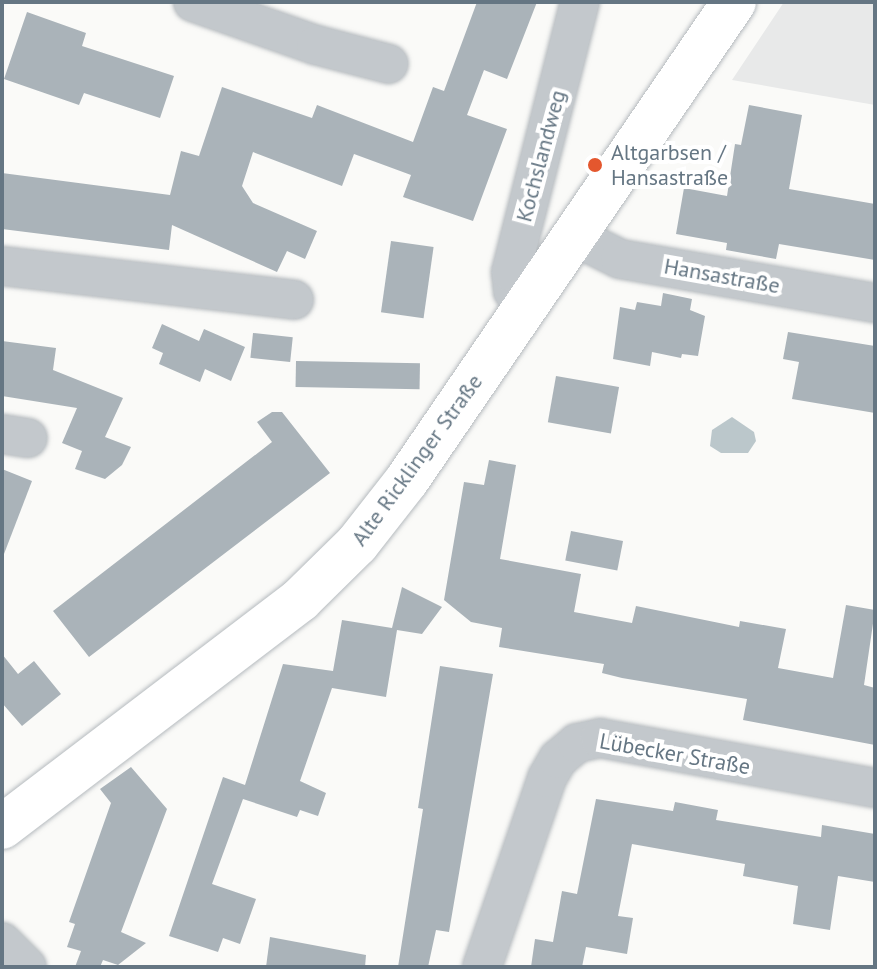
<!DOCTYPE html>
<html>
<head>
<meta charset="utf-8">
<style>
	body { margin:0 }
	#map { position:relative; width:877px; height:969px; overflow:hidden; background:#fafaf8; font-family:"PT Sans",sans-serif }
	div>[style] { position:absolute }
	.built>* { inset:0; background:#e8e9e9 }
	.water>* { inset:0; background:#bbc7cb }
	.building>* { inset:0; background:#aab3b9; transform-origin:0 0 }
	.roads { filter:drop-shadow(0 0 2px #b5babe) drop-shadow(0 0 2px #b5babe) }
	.minor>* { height:38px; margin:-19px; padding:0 19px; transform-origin:19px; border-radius:19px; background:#c3c8cc }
	.major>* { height:44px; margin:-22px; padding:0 22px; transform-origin:22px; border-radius:22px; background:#fff }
	.dots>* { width:22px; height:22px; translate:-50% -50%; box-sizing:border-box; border:4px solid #fff; border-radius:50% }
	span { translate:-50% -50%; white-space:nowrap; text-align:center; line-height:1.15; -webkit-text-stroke:8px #fff; paint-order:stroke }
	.poi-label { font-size:22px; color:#657683 }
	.left { translate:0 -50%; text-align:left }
	.street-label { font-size:22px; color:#657683 }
	.frame { position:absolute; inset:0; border:4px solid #657683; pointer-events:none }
</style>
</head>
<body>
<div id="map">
	<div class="built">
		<div style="clip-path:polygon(784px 2px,875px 2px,875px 105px,732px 80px)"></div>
	</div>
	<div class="water">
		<div style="clip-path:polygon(732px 417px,754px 432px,756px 441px,748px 453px,721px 453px,710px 446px,712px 430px)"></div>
	</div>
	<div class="building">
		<div style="clip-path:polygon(477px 2px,537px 2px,507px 79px,484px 70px,467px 115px,507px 129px,473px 221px,403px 197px,411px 175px,354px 154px,342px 186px,253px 152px,242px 186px,253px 203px,317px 231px,305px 259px,287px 251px,277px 272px,172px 225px,169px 250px,2px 229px,2px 173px,170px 195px,181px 151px,199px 156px,222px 87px,312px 118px,317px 105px,413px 142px,433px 87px,444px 91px)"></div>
		<div style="clip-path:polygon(27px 12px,86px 33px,82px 46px,174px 76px,160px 118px,84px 93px,79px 105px,4px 79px)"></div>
		<div style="clip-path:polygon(749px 105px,802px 115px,789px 189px,875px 204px,875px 260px,779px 244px,776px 259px,726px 250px,727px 243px,676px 234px,684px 188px,727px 196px,735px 144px,741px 145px)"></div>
		<div style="left:391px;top:241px;width:43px;height:72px;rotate:8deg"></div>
		<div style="clip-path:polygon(663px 293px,692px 299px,690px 310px,705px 316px,698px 356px,682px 354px,681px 358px,652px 352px,650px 366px,613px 359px,620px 307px,635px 310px,637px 302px,661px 306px)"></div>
		<div style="clip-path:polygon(162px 324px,199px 341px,204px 329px,245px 347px,231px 381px,205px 369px,200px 382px,159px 364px,163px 353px,152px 348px)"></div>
		<div style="clip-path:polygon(788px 332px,875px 346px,875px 413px,792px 399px,799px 362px,783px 359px)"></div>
		<div style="left:253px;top:333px;width:40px;height:25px;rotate:6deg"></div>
		<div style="clip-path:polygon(2px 341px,56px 348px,53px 370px,123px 398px,105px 437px,131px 447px,122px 465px,105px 479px,75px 469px,82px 451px,62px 443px,77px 408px,2px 396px)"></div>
		<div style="left:296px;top:361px;width:124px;height:26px;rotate:1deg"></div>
		<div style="left:556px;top:376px;width:64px;height:47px;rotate:10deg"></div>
		<div style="clip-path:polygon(272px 412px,282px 412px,330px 473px,89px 657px,53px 611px,272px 442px,257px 422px)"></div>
		<div style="clip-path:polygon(489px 460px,516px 465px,500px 559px,581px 574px,574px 612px,632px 623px,636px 606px,739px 627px,740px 621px,786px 629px,778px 668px,833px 678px,846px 605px,875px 610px,864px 685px,875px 688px,875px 745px,743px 720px,747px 699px,622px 678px,602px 673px,604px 664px,499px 647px,502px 628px,471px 622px,444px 600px,464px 482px,484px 485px)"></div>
		<div style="clip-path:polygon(2px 469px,32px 481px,4px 554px,2px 554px)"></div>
		<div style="left:571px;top:531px;width:53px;height:30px;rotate:11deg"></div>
		<div style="clip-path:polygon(402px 587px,442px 607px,422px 634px,397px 630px,386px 697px,332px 688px,300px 781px,326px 793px,318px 816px,300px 810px,297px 817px,243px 799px,212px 884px,256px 899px,240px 944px,223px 938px,218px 952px,169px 936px,223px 777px,245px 785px,283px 664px,333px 671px,342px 620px,392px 628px)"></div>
		<div style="clip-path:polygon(2px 654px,18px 674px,34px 661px,61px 694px,22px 726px,2px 703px)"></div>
		<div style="clip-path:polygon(440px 666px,493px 674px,449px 932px,436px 930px,428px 967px,398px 967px,423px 809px,418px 808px)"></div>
		<div style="clip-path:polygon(131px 767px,167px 809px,121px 932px,146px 943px,118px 965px,103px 960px,100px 967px,75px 967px,81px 951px,67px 947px,75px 924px,69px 922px,111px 803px,100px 789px)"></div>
		<div style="clip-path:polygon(596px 799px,673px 811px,675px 802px,718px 810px,716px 820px,821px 837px,822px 825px,875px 834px,875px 882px,838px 876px,830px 930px,793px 924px,798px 886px,743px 876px,745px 864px,632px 844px,618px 916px,633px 918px,627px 954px,586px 947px,582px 967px,531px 967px,535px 939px,553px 942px,562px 891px,577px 894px)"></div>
		<div style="clip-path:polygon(270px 937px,366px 955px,365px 967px,266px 967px)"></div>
	</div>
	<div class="roads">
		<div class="minor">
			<div style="left:193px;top:2px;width:130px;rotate:19.3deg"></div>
			<div style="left:316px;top:45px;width:75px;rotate:14.6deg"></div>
			<div style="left:574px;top:236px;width:51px;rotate:26.6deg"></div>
			<div style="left:620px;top:259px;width:259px;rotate:9.8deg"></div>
			<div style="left:2px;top:266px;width:294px;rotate:6.6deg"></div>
			<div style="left:528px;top:304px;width:20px;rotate:-139deg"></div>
			<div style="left:513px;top:291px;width:19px;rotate:-96deg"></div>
			<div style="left:511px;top:272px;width:279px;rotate:-75.7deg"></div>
			<div style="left:2px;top:434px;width:26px;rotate:9deg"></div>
			<div style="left:2px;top:942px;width:35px;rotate:45deg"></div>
			<div style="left:482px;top:967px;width:200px;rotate:-71deg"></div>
			<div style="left:547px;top:778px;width:22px;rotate:-60deg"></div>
			<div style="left:558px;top:759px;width:25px;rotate:-40deg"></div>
			<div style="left:577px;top:743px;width:24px;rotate:-12deg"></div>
			<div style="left:600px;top:738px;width:280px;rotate:10.3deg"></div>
		</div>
		<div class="major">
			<div style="left:2px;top:827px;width:375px;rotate:-37.3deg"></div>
			<div style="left:300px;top:600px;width:80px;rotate:-44.5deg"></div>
			<div style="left:357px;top:544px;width:81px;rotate:-52deg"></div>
			<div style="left:407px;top:480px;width:579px;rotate:-55.62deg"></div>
		</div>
	</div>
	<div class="dots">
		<div style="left:595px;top:165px;background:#e4572e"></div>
	</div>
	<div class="poi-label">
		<span class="left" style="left:611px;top:165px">Altgarbsen /<br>Hansastraße</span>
	</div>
	<div class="street-label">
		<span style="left:541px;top:156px;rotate:-75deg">Kochslandweg</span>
		<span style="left:722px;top:276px;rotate:10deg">Hansastraße</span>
		<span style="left:417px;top:460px;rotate:-54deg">Alte Ricklinger Straße</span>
		<span style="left:675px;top:754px;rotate:10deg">Lübecker Straße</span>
	</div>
	<div class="frame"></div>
</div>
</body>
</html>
